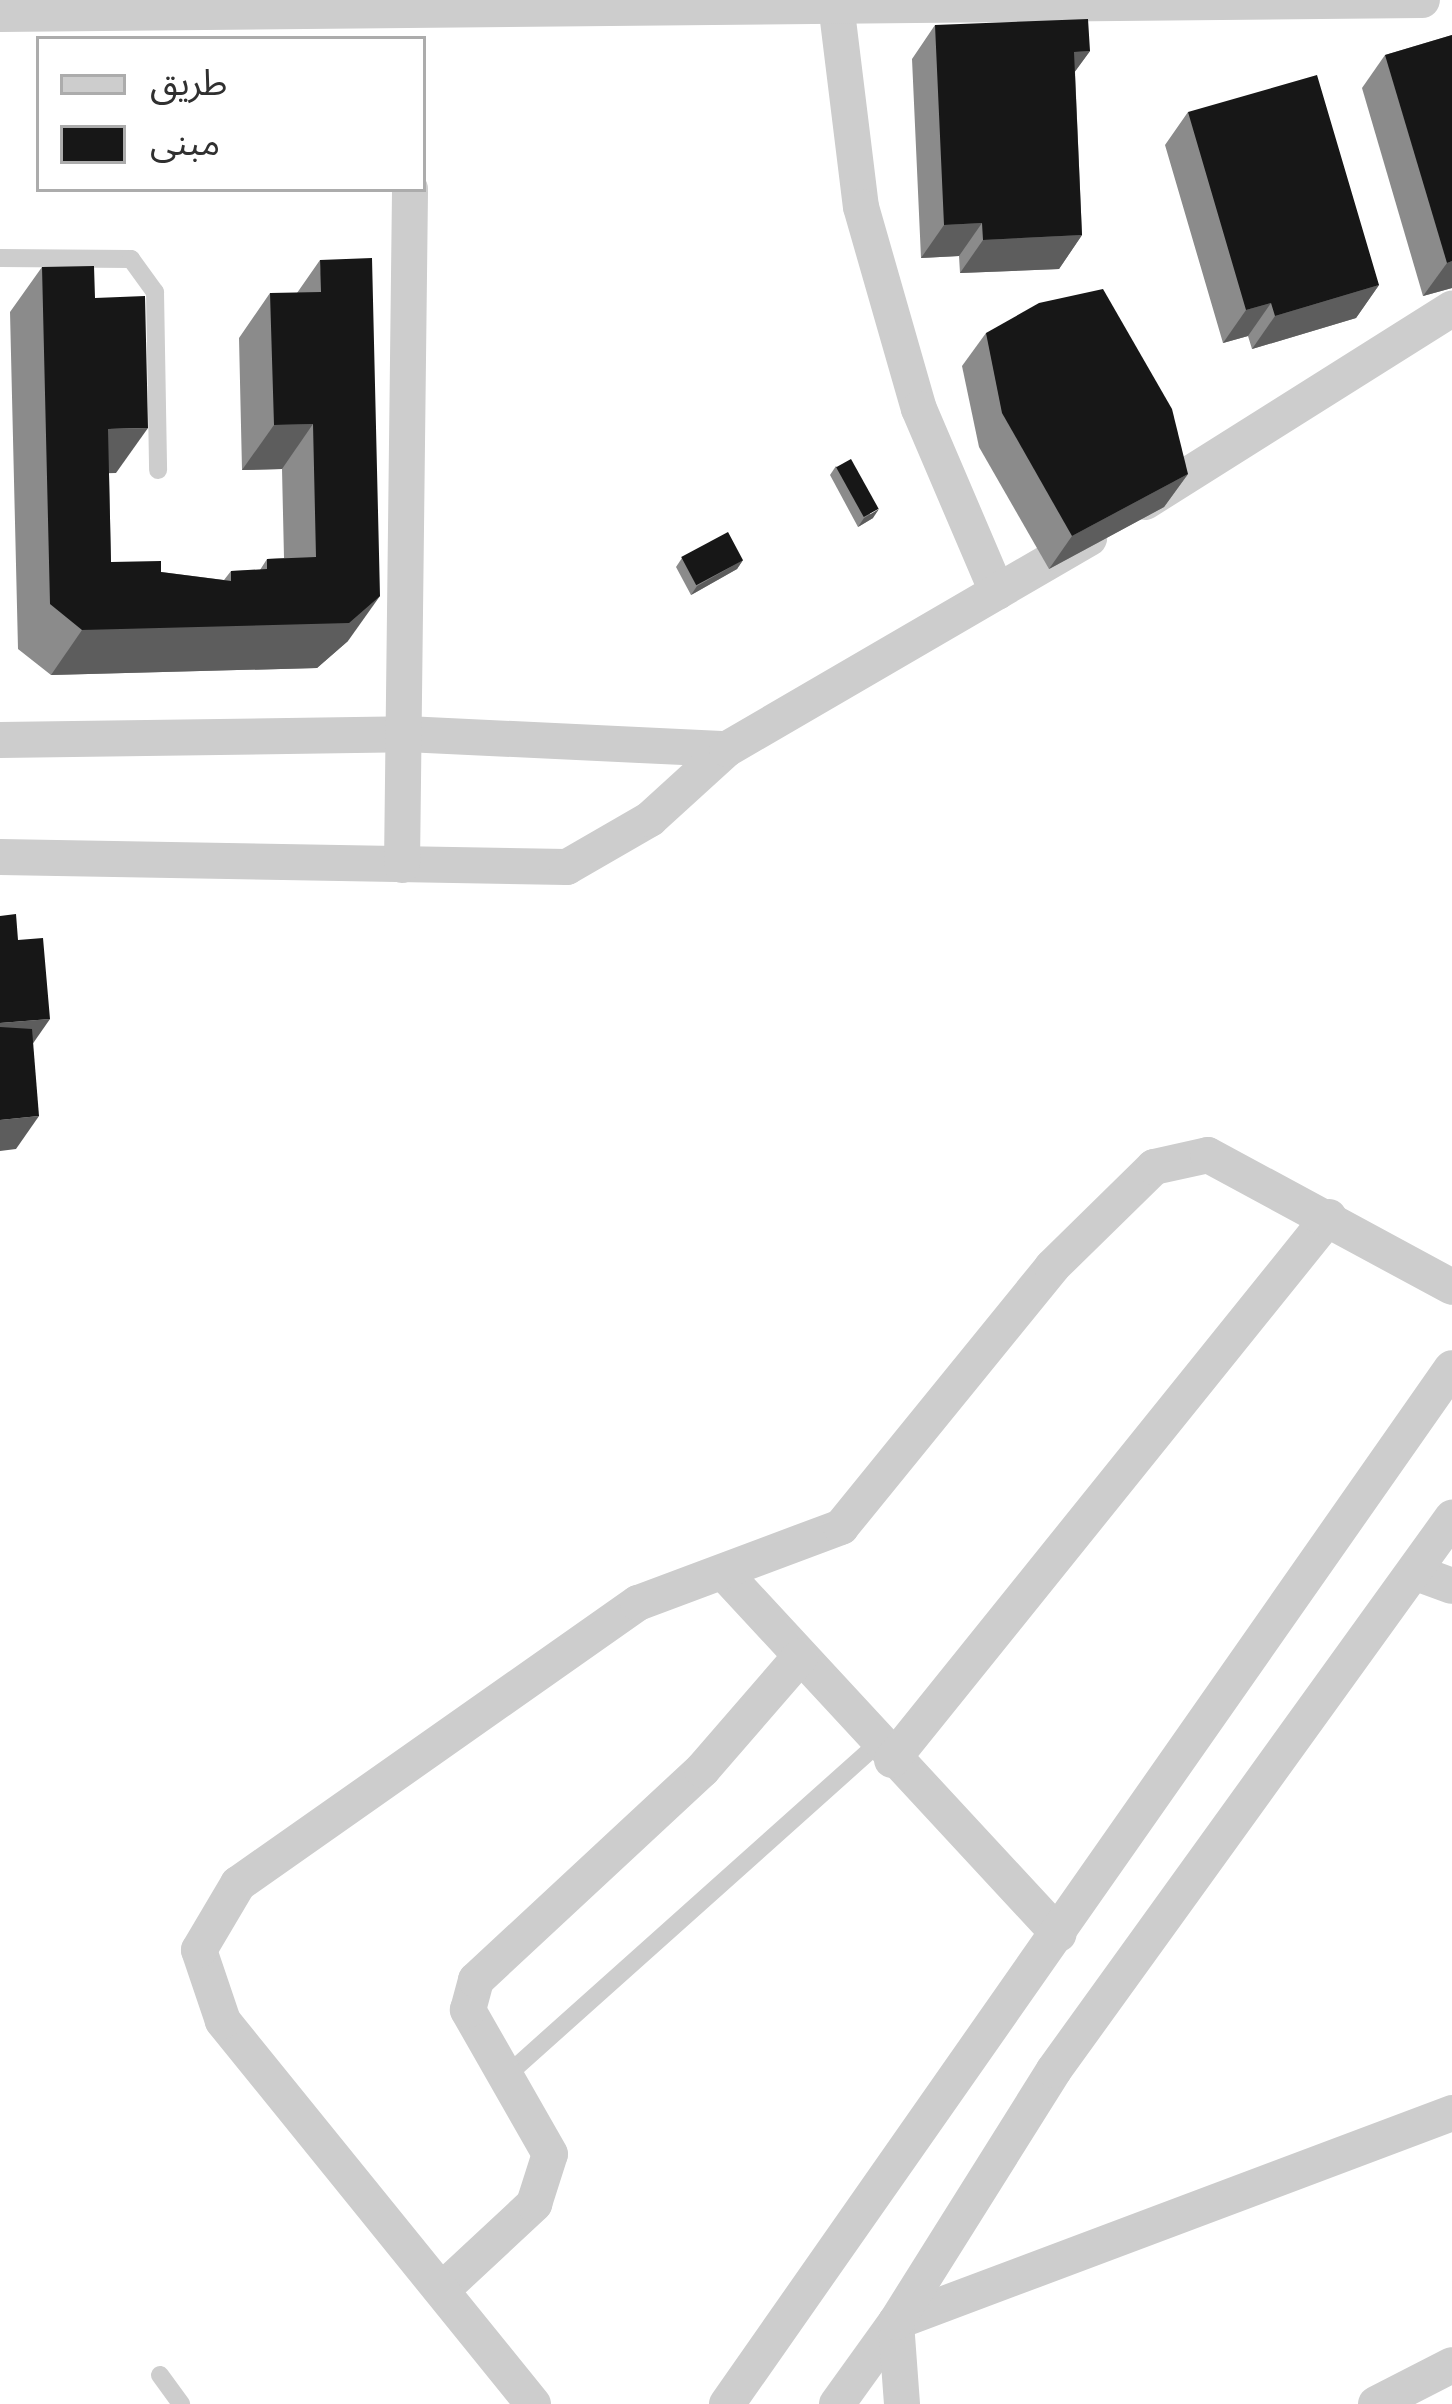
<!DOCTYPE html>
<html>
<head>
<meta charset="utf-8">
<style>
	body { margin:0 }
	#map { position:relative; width:1452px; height:2404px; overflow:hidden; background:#fff; font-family:Poppins,"Noto Sans Arabic",sans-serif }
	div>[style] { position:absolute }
	.lane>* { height:18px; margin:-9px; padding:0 9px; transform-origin:9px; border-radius:9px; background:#cdcdcd }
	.street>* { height:36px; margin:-18px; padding:0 18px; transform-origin:18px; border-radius:18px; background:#cdcdcd }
	.wall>* { inset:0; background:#8b8b8b }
	.shaded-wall>* { inset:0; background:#5d5d5d }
	.building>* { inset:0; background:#171717; transform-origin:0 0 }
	span { translate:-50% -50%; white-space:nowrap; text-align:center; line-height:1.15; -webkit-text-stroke:12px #fff; paint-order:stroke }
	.legend { position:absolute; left:36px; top:36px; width:390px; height:156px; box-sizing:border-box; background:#fff; border:3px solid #acacac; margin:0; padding:15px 21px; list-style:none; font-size:36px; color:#303030 }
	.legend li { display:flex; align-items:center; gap:24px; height:60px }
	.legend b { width:60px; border:3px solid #acacac }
</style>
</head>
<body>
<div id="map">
	<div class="lane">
		<div style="left:0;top:258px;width:131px;rotate:0.4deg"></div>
		<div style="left:131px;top:259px;width:41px;rotate:54deg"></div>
		<div style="left:155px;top:292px;width:178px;rotate:89deg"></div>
		<div style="left:506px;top:2076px;width:499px;rotate:-41.8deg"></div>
		<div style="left:160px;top:2375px;width:36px;rotate:54deg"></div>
	</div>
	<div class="street">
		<div style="left:837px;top:12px;width:196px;rotate:83deg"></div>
		<div style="left:861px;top:207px;width:210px;rotate:74deg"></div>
		<div style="left:919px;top:409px;width:199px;rotate:66.9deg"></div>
		<div style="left:0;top:14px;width:1422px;rotate:-0.56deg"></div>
		<div style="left:1145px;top:502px;width:363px;rotate:-32.2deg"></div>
		<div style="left:0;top:740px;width:406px;rotate:-0.8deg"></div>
		<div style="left:406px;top:734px;width:321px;rotate:2.7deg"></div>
		<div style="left:0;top:857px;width:567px;rotate:1.01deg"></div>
		<div style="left:567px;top:867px;width:96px;rotate:-30deg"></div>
		<div style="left:650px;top:819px;width:104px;rotate:-42.3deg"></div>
		<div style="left:727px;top:749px;width:419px;rotate:-30.2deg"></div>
		<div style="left:402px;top:865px;width:676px;rotate:-89.32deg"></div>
		<div style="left:1414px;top:1572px;width:40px;rotate:20.2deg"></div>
		<div style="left:727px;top:1576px;width:488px;rotate:47.2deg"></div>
		<div style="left:892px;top:1760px;width:697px;rotate:-51.17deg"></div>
		<div style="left:443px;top:2289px;width:125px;rotate:-43deg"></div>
		<div style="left:534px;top:2204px;width:52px;rotate:-72.3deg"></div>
		<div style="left:550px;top:2154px;width:166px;rotate:-119.7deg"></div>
		<div style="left:468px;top:2010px;width:31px;rotate:-75deg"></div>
		<div style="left:476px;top:1980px;width:309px;rotate:-42.9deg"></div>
		<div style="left:702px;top:1770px;width:150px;rotate:-49.1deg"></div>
		<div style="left:533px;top:2404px;width:493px;rotate:-129deg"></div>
		<div style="left:223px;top:2021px;width:75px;rotate:-108.7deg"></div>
		<div style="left:199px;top:1950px;width:77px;rotate:-59.4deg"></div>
		<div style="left:238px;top:1884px;width:489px;rotate:-35.1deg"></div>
		<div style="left:638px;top:1603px;width:217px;rotate:-20.5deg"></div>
		<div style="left:841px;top:1527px;width:335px;rotate:-50.9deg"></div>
		<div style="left:1052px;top:1267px;width:143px;rotate:-44.4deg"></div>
		<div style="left:1154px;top:1167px;width:55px;rotate:-12.5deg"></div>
		<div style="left:1208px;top:1155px;width:277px;rotate:28.4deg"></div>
		<div style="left:727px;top:2404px;width:1264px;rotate:-55.02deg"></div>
		<div style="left:837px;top:2404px;width:101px;rotate:-54.3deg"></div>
		<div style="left:896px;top:2322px;width:594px;rotate:-20.6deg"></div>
		<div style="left:902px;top:2404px;width:82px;rotate:-94.2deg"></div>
		<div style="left:896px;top:2322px;width:297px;rotate:-57.9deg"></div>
		<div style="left:1054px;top:2070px;width:681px;rotate:-54.21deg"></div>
		<div style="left:1376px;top:2404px;width:85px;rotate:-27.2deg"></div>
	</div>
	<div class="wall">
		<div style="clip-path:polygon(935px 25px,1090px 51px,1075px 71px,1082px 235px,1059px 269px,960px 273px,959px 256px,921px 258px,912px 59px)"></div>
		<div style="clip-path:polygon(1452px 35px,1452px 288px,1423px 296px,1362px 88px,1385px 55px)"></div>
		<div style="clip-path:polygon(1188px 112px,1379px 285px,1356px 318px,1252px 349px,1248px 336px,1223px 343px,1165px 145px)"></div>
		<div style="clip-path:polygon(320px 260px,348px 641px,317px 668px,51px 675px,18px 649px,10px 312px,42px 267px,95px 298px,116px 473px,109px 473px,111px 562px,161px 572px,224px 580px,231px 571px,260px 570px,267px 559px,284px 558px,282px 469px,242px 470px,239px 338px,270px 293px,297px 293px)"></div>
		<div style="clip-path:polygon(986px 333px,1188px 474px,1164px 507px,1049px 569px,979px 447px,962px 366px)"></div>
		<div style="clip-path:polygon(836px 466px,873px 518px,858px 527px,830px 475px)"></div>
		<div style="clip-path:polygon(682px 558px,743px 560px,737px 569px,691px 595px,676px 567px)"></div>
	</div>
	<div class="shaded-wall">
		<div style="clip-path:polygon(1090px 51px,1066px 84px,1074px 52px)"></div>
		<div style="clip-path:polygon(982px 223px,959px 256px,921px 258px,944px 225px)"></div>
		<div style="clip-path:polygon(1082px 235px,1059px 269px,960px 273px,983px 240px)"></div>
		<div style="clip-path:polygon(1452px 261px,1452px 288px,1423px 296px,1447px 263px)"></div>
		<div style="clip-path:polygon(1379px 285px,1356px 318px,1252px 349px,1275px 316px)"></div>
		<div style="clip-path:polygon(1271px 303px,1248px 336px,1223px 343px,1246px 310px)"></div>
		<div style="clip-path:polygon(313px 424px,282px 469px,242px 470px,274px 425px)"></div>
		<div style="clip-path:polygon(148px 428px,116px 473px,77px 474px,108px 429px)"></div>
		<div style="clip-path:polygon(1188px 474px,1164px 507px,1049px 569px,1072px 536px)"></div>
		<div style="clip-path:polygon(879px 509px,873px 518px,858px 527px,864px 518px)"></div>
		<div style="clip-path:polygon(743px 560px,737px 569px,691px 595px,697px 586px)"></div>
		<div style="clip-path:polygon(380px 596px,348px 641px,317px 668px,51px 675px,82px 630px)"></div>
		<div style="clip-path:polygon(50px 1019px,27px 1052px,0 1054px,0 1023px)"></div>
		<div style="clip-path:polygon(39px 1116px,16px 1149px,0 1151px,0 1120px)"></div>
	</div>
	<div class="building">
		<div style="clip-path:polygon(1088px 19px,1090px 51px,1074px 52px,1082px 235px,983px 240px,982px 223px,944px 225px,935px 25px)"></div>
		<div style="clip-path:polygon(1452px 35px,1452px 261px,1447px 263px,1385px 55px)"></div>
		<div style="clip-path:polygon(1317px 75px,1379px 285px,1275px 316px,1271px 303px,1246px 310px,1188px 112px)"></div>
		<div style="clip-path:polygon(372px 258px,380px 596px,349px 623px,82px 630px,50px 604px,42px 267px,94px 266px,95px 298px,145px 296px,148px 428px,108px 429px,111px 562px,161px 561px,161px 572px,231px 581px,231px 571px,267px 569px,267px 559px,316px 557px,313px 424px,274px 425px,270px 293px,321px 292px,320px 260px)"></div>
		<div style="clip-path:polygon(1103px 289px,1172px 409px,1188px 474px,1072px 536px,1002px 413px,986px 333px,1039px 303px)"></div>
		<div style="left:851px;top:459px;width:57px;height:17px;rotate:61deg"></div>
		<div style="left:728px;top:532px;width:32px;height:53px;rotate:62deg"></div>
		<div style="clip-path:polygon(16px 914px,18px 940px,43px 938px,50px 1019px,0 1023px,0 916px)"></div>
		<div style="clip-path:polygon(0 1027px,32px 1029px,39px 1116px,0 1120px)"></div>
	</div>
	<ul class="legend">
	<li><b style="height:15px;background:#cdcdcd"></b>طريق</li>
	<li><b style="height:33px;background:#171717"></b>مبنى</li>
	</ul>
</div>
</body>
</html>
